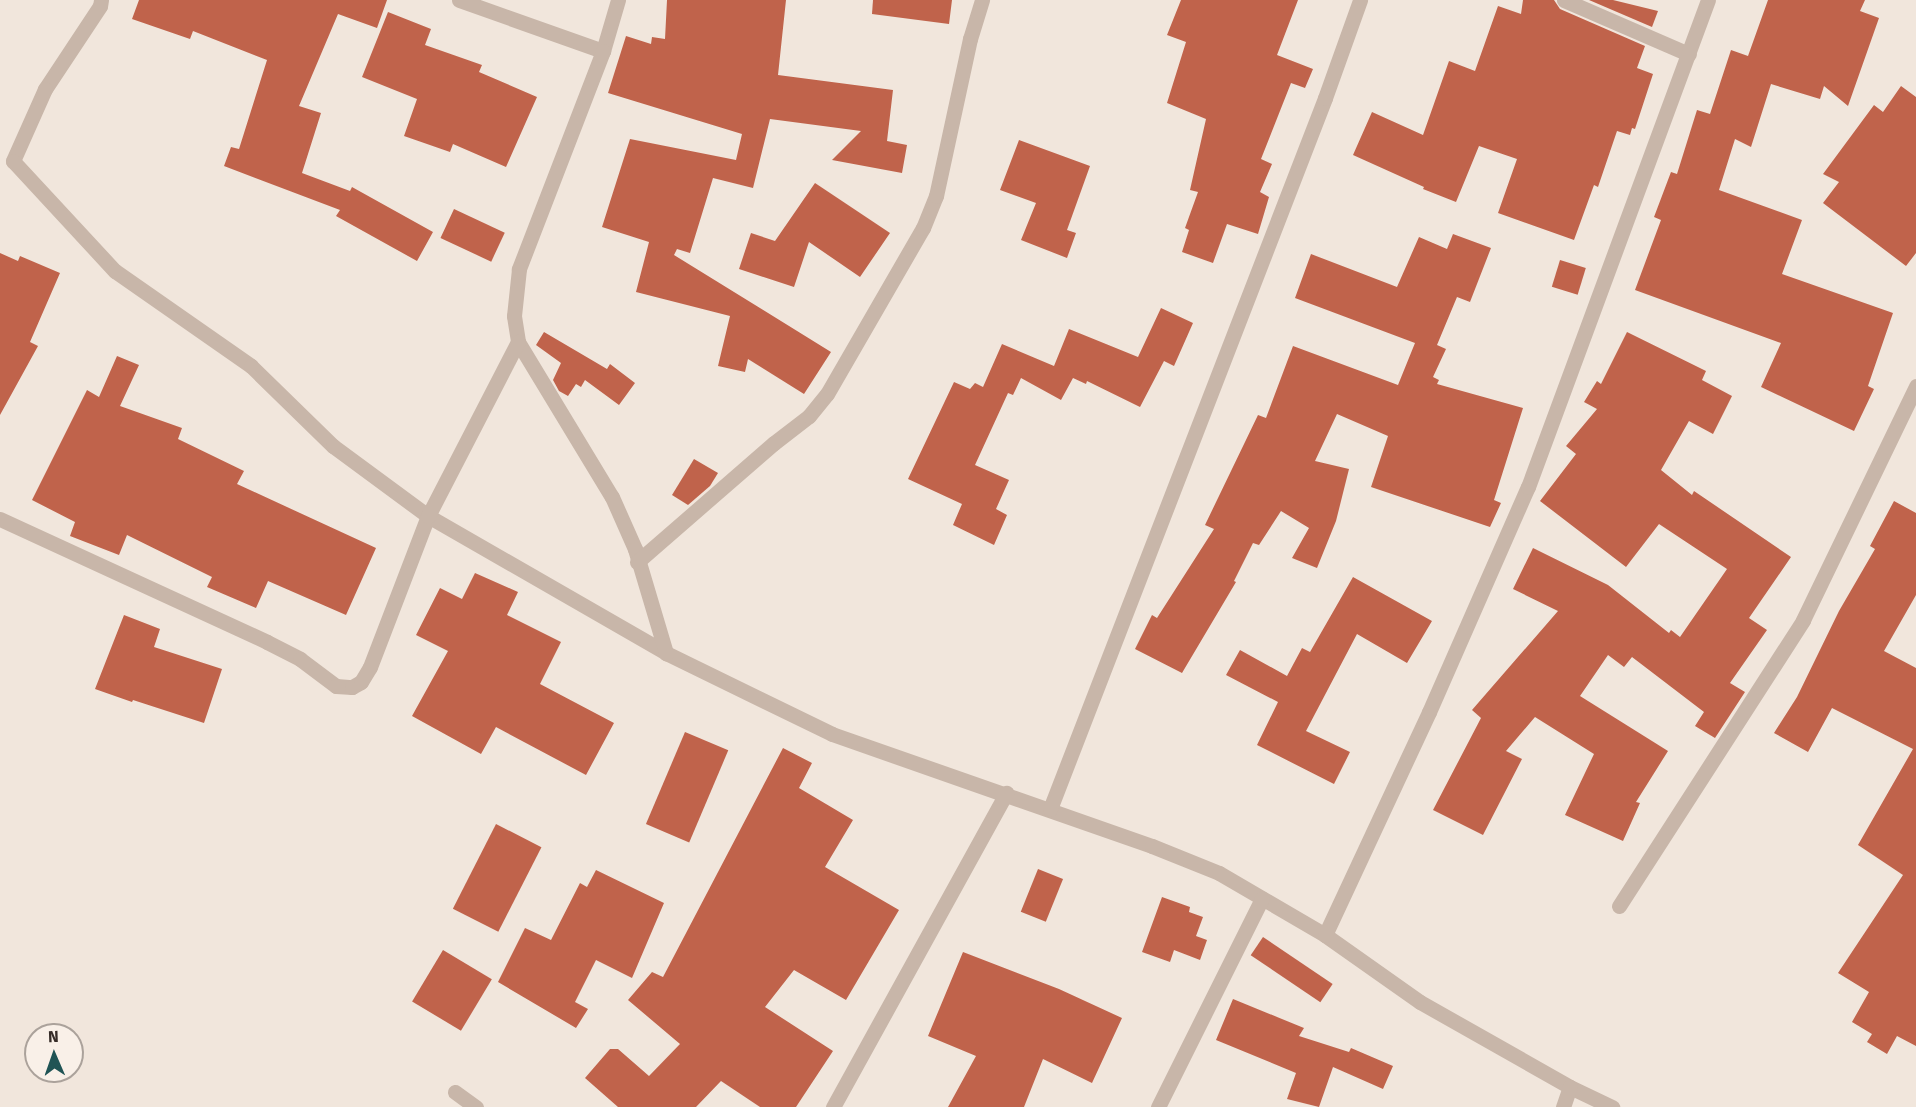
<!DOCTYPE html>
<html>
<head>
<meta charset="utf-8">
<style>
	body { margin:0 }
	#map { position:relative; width:1916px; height:1107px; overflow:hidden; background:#f1e6dc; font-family:"Fira Sans",sans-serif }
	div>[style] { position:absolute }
	.building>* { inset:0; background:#c0634b; transform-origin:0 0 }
	.street>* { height:15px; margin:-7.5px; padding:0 7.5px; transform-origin:7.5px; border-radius:7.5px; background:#c8b6a9 }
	span { translate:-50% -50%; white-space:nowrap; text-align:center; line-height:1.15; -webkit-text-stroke:6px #f9f0e8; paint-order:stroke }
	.north { position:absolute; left:24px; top:1023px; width:60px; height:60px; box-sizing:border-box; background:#f9f0e8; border:2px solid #aba29b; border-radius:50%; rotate:358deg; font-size:16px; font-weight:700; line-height:24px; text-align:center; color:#362c28 }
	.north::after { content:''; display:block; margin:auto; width:21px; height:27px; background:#205455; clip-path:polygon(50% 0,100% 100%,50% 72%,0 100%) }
</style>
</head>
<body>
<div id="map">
	<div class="building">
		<div style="clip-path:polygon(139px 0,387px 0,377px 28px,338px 14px,299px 106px,321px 113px,302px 173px,350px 191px,352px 187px,433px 232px,417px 261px,336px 216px,340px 210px,224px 166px,231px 147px,239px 149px,267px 60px,193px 31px,190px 39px,132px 19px)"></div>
		<div style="clip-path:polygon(667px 0,786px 0,778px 75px,893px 90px,887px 141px,907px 145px,902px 173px,832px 160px,861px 131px,770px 119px,753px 188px,713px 178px,690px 253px,677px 249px,674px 255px,831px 352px,804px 394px,748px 359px,745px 372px,718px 366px,730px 316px,636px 292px,649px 242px,602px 227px,630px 139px,736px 160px,742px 134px,608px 93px,626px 36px,651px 44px,652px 37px,665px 39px)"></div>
		<div style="clip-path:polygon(873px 0,952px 0,949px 24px,872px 14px)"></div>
		<div style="clip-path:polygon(1181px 0,1298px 0,1277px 55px,1313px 69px,1305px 88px,1291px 83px,1261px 159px,1272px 164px,1260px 192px,1269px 197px,1258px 234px,1227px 224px,1213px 263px,1182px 252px,1189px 230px,1185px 228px,1198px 192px,1190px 190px,1206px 119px,1167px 103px,1186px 42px,1167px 35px)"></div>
		<div style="clip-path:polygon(1523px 0,1554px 0,1560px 9px,1645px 46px,1637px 68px,1653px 74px,1635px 129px,1632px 128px,1630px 135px,1617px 131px,1598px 187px,1594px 185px,1574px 240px,1498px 213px,1517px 159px,1479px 146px,1456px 202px,1423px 189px,1424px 187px,1353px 155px,1372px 112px,1423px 135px,1449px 61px,1475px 71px,1498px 6px,1521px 14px)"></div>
		<div style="clip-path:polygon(1589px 0,1613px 0,1658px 11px,1652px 27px)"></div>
		<div style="clip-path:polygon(1768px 0,1865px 0,1860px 11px,1879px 18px,1848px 106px,1824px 86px,1820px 99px,1771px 84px,1751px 147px,1735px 139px,1719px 190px,1802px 220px,1782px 274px,1893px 313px,1868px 386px,1874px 389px,1854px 431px,1761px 387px,1781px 343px,1635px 290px,1661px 220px,1654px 217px,1671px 172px,1677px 174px,1697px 110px,1710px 114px,1731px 50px,1748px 56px)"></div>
		<div style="clip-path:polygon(388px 12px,431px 29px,425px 45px,482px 65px,479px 72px,537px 97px,506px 167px,453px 144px,450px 152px,404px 136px,417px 99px,362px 77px)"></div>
		<div style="clip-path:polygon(1901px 86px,1916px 97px,1916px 253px,1906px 266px,1823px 203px,1839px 182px,1823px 174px,1874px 105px,1883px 112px)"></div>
		<div style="clip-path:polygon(1019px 140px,1090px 166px,1067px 230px,1076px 233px,1067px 258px,1021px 240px,1036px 203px,1000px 190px)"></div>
		<div style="clip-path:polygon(815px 183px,890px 233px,860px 277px,809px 242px,794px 287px,739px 269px,751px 233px,775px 241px)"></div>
		<div style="left:454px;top:209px;width:56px;height:32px;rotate:25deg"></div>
		<div style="clip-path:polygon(1453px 234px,1491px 248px,1470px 302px,1457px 297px,1437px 345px,1446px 349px,1433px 377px,1439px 380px,1437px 384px,1523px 408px,1494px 500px,1501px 503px,1490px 527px,1371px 487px,1388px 436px,1337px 414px,1315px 461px,1349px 469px,1336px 521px,1317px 568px,1292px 558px,1309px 528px,1281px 511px,1259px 545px,1253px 543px,1234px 581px,1236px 582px,1182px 673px,1135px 649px,1152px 615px,1157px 618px,1214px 529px,1205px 525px,1258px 415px,1266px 418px,1293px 346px,1398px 385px,1415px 343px,1295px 298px,1311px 254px,1397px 287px,1419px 237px,1447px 249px)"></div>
		<div style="clip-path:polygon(0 253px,18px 261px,20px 256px,60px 273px,30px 342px,38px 346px,0 415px)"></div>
		<div style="left:1560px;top:260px;width:27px;height:28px;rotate:17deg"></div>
		<div style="clip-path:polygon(1161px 308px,1193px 323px,1174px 366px,1164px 361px,1140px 407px,1087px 381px,1086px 384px,1073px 378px,1061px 400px,1021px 378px,1013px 395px,1008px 393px,975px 465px,1009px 480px,996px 509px,1007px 515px,994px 545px,953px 525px,962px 504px,908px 479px,954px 382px,970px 389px,975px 383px,983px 387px,1002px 344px,1054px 366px,1069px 329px,1138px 357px)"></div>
		<div style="clip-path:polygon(544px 332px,607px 369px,610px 364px,635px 383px,619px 405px,585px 380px,581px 387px,576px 384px,568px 396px,559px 391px,553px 380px,561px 363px,536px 345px)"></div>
		<div style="clip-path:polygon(1627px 332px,1706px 371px,1702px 380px,1732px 396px,1713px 434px,1689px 421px,1661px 470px,1692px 495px,1694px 491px,1791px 557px,1749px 618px,1767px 630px,1730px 683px,1745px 692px,1715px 738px,1695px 726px,1704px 712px,1632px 657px,1624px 667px,1608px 655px,1580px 696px,1668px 751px,1636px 802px,1640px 803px,1623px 841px,1565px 815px,1594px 754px,1535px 717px,1506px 751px,1522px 759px,1483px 835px,1433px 810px,1481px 718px,1472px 710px,1558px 611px,1513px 589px,1533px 548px,1608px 585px,1669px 633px,1671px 630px,1680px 637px,1727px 569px,1659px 524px,1626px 567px,1540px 501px,1576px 454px,1566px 446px,1597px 409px,1584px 402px,1597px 381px,1601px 384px)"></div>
		<div style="clip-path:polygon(117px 356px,139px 365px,120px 406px,182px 428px,178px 439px,244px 471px,237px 484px,376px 548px,346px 615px,268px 581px,256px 608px,207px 587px,212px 577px,127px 535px,119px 555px,70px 536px,75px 522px,32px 500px,87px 390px,99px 397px)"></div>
		<div style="clip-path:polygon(694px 459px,718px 473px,710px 486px,688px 505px,672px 495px)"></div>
		<div style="clip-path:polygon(1894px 501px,1916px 513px,1916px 595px,1884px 651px,1916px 668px,1916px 1046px,1897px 1036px,1887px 1054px,1867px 1042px,1872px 1034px,1852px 1022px,1869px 992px,1838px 973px,1903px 875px,1858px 845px,1913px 749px,1832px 708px,1808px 752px,1774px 733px,1797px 697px,1839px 611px,1875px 549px,1870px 546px)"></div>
		<div style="clip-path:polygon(475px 573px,518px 592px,507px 615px,561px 642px,540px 684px,614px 723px,586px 775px,496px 727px,481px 754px,412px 716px,448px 651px,416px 635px,440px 588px,462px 599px)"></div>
		<div style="clip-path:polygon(1353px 577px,1432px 621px,1407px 663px,1357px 634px,1306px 731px,1350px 752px,1334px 784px,1257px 745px,1278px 702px,1226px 675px,1240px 650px,1287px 676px,1302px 648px,1310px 652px)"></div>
		<div style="clip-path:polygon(124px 615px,160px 629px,154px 647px,222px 669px,204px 723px,133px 700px,132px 702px,95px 689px)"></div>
		<div style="left:685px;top:732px;width:47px;height:100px;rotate:23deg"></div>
		<div style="clip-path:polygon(783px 748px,812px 763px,799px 788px,853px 820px,825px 867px,899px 910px,846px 1000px,794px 970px,765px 1007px,833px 1051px,796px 1107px,760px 1107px,721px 1081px,696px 1107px,618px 1107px,585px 1078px,610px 1049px,618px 1049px,649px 1076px,680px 1044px,628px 1000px,652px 972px,663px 977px)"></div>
		<div style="left:496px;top:824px;width:51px;height:95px;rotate:27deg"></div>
		<div style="left:1038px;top:869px;width:27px;height:46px;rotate:22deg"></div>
		<div style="clip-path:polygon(596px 870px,664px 903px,632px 978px,596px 960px,575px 1002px,588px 1009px,576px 1028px,498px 982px,525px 928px,551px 940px,580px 883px,587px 887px)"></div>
		<div style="clip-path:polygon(1162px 897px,1190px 907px,1189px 912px,1203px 917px,1196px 936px,1207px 940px,1200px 960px,1174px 950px,1170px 962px,1142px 952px)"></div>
		<div style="left:1263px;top:937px;width:84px;height:22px;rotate:34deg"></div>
		<div style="left:443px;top:950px;width:57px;height:60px;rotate:31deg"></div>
		<div style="clip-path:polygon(963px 952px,1059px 989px,1122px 1018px,1092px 1083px,1043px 1059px,1024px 1107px,948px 1107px,976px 1056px,928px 1036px)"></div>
		<div style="clip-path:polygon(1233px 999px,1304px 1028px,1299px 1036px,1349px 1052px,1351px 1048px,1393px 1066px,1383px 1089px,1333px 1067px,1319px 1107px,1287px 1099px,1296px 1073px,1216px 1040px)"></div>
	</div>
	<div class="street">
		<div style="left:101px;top:0;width:6px;rotate:99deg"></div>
		<div style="left:100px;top:6px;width:100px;rotate:123.5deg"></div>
		<div style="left:45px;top:89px;width:79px;rotate:114deg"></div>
		<div style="left:13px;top:161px;width:150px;rotate:47.2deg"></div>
		<div style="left:115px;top:271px;width:166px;rotate:34.9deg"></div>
		<div style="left:251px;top:366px;width:115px;rotate:44.3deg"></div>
		<div style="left:333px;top:446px;width:118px;rotate:36.4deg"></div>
		<div style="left:428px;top:516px;width:275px;rotate:29.9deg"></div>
		<div style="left:666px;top:653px;width:185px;rotate:26deg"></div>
		<div style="left:832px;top:734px;width:339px;rotate:19.3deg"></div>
		<div style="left:1152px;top:846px;width:72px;rotate:21.9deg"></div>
		<div style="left:1219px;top:873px;width:123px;rotate:30.3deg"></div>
		<div style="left:1325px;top:935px;width:116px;rotate:35.2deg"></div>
		<div style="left:1420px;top:1002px;width:172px;rotate:29.5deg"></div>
		<div style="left:1570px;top:1087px;width:47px;rotate:25.5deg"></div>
		<div style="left:459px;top:0;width:153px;rotate:19.5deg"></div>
		<div style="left:618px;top:0;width:53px;rotate:106.4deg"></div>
		<div style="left:603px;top:51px;width:234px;rotate:111.1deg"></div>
		<div style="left:519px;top:269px;width:47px;rotate:96.1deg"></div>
		<div style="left:514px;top:316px;width:26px;rotate:81deg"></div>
		<div style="left:518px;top:342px;width:181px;rotate:58.8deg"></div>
		<div style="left:612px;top:497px;width:57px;rotate:66.1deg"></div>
		<div style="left:635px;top:549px;width:109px;rotate:73.4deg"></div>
		<div style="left:1564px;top:0;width:136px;rotate:23.4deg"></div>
		<div style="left:0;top:519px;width:294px;rotate:24.7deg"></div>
		<div style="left:267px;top:642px;width:37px;rotate:27deg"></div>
		<div style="left:300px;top:659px;width:45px;rotate:36.9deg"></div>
		<div style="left:336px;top:686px;width:16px;rotate:4deg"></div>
		<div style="left:352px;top:687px;width:10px;rotate:-29deg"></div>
		<div style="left:361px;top:682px;width:17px;rotate:-59deg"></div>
		<div style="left:370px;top:667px;width:162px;rotate:-69deg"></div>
		<div style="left:428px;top:516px;width:196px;rotate:-62.7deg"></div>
		<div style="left:637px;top:562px;width:181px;rotate:-41deg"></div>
		<div style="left:774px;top:443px;width:44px;rotate:-37.6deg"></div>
		<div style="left:809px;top:416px;width:28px;rotate:-51deg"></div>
		<div style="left:827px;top:394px;width:192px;rotate:-60deg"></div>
		<div style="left:923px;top:228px;width:35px;rotate:-68deg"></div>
		<div style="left:936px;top:196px;width:161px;rotate:-77.8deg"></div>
		<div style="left:970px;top:39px;width:41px;rotate:-72.9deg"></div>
		<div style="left:1050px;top:809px;width:762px;rotate:-68.85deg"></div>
		<div style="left:1325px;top:98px;width:104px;rotate:-70.3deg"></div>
		<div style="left:1619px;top:906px;width:340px;rotate:-57.2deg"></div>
		<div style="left:1803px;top:620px;width:260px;rotate:-64.2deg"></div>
		<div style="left:1325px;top:935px;width:246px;rotate:-65deg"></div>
		<div style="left:1429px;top:712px;width:246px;rotate:-66.3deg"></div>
		<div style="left:1528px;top:487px;width:519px;rotate:-69.72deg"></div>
		<div style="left:455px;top:1092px;width:26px;rotate:36deg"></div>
		<div style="left:833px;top:1107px;width:359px;rotate:-61.1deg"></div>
		<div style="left:1158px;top:1107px;width:233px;rotate:-63.5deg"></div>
		<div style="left:1563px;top:1107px;width:21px;rotate:-71deg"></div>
	</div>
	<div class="north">N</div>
</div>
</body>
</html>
